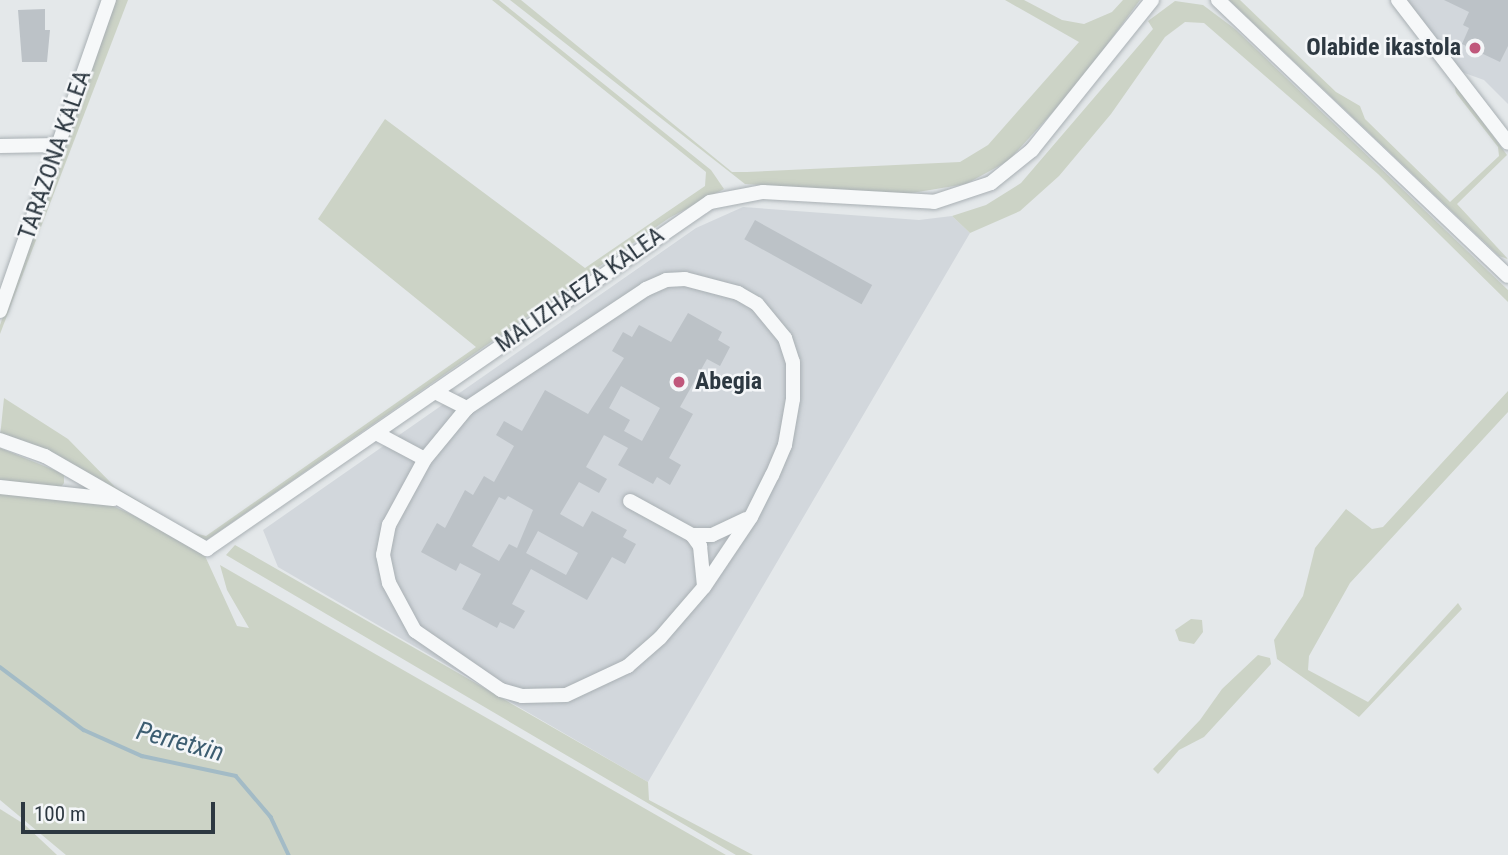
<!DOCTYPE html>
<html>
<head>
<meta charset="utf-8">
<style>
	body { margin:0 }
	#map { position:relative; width:1508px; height:855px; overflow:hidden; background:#e4e8ea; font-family:"Roboto Condensed",sans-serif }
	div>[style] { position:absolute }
	.built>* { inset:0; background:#d2d7dc }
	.green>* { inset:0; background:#ccd3c6 }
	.stream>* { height:3.5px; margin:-1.75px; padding:0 1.75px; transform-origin:1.75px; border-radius:1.75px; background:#a3bbc6 }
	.building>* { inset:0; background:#bcc2c7; transform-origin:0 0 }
	.roads { filter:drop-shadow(0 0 2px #a9b0b4) drop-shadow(0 0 2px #a9b0b4) }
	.minor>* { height:14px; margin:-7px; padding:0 7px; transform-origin:7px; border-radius:7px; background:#f6f8f9 }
	.dots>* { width:19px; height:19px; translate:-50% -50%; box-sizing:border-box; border:4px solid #f4f6f8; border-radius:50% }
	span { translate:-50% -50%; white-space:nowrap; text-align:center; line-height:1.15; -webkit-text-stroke:5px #f4f6f8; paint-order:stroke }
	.poi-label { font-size:24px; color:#2d3841; font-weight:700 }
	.right { translate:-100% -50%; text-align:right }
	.left { translate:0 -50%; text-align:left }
	.street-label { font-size:24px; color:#2d3841 }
	.water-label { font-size:26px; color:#3c5d71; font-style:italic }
	.scale { position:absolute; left:21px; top:802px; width:194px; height:32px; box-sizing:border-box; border:4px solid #2d3841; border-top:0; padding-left:9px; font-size:21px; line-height:24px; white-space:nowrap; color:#2d3841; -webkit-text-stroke:5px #f4f6f8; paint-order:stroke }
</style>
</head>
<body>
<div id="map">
	<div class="built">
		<div style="clip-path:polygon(1407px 0,1508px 0,1508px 104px,1484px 80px,1459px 71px)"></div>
		<div style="clip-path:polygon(743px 207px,919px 220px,952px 216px,970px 233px,648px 782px,278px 567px,263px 530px,696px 228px)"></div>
	</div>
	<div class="green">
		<div style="clip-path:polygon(116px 0,128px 0,0 334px,0 325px)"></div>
		<div style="clip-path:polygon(492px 0,499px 0,711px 170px,724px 189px,669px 218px,208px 539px,202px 541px,0 437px,4px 398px,68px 439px,115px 487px,190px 532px,206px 536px,476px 347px,318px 219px,385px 119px,585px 268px,705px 186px,706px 172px)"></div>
		<div style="clip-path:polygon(510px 0,521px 0,732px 172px,747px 172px,960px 162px,988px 145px,1079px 42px,1005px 0,1024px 0,1062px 20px,1084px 24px,1112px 12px,1123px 0,1140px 0,1075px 88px,1008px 161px,966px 184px,900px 195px,745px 184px)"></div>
		<div style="clip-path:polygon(1229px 0,1240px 0,1336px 92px,1360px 106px,1365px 119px,1450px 202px,1499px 156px,1498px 147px,1456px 93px,1454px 83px,1507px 155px,1457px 204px,1508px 259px,1499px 256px)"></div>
		<div style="clip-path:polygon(1175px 1px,1203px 5px,1235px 29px,1508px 290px,1508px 302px,1378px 174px,1204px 23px,1185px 22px,1165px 37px,1111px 114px,1059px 176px,1020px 211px,970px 233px,952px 216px,986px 205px,1021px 183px,1153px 29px,1148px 21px)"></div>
		<div style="clip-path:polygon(1508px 391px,1508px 412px,1350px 583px,1309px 656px,1308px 670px,1368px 702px,1458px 603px,1462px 609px,1359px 717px,1277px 659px,1274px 640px,1303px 596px,1315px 548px,1346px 509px,1372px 529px,1383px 527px)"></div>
		<div style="clip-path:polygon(0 448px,64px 474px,64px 483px,58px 491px,0 483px)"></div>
		<div style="clip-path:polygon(0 490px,106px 503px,142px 519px,205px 556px,237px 626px,249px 628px,227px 590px,220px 565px,726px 855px,66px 855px,0 800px)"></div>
		<div style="clip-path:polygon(235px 545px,648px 782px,649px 800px,753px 855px,736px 855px,226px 555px)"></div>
		<div style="clip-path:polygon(1191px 619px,1202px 620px,1203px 632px,1194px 644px,1179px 641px,1175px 630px)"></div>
		<div style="clip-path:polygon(1258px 655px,1270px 658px,1271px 664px,1204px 737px,1179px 750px,1158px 774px,1153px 769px,1200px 720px,1222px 689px)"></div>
		<div style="clip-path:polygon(0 809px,24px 824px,57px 855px,0 855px)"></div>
	</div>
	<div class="stream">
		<div style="left:0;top:667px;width:105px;rotate:36.9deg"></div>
		<div style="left:84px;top:730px;width:64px;rotate:24.1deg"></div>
		<div style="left:142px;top:756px;width:96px;rotate:12deg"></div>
		<div style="left:236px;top:776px;width:54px;rotate:49.5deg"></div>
		<div style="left:271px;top:817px;width:42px;rotate:64.7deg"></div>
	</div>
	<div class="building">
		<div style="clip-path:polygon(1444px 0,1508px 0,1508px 46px,1500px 62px,1462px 44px,1469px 28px,1463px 25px,1469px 12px)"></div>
		<div style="clip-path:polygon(45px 9px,45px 30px,50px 30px,47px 62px,22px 62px,18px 10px)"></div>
		<div style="left:755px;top:220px;width:134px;height:22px;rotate:29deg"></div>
		<div style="clip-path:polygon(evenodd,688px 313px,722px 332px,718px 340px,730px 347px,720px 366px,707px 359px,680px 407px,693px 414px,669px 458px,681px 465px,670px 485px,657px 477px,653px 484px,618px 465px,628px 448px,604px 435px,586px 467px,607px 479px,599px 493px,579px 482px,560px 514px,583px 527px,592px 511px,627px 530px,623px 537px,636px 544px,625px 564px,612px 557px,587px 600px,531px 569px,512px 604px,525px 611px,514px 629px,500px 622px,497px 628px,462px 609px,481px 574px,460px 563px,456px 571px,421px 552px,437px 523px,445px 528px,465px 490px,473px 495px,484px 476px,494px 482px,514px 446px,496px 435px,504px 421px,522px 431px,545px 390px,588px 414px,624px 358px,612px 351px,623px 332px,632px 337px,639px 325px,671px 342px,688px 313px,621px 386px,660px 408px,642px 441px,624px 431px,630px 420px,609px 408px,621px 386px,688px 313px,508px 496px,533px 510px,517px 548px,509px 544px,499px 561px,472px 546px,499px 497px,505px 500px,508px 496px,688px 313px,538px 531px,578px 553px,566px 575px,526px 553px,538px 531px)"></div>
	</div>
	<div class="roads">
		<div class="minor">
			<div style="left:1218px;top:0;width:400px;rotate:43.6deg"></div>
			<div style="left:1398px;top:0;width:180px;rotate:52.4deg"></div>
			<div style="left:0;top:146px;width:58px;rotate:-1deg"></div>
			<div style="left:685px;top:279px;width:55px;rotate:14.8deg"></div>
			<div style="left:738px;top:293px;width:22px;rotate:30deg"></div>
			<div style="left:757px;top:304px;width:44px;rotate:50.5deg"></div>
			<div style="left:785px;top:338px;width:25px;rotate:72deg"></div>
			<div style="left:793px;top:362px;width:37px;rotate:90deg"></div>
			<div style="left:793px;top:399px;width:47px;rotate:99.9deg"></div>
			<div style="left:785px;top:445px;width:33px;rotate:113deg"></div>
			<div style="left:772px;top:475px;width:47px;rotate:116.6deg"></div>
			<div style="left:751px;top:517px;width:84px;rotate:123.9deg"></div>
			<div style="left:704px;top:587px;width:67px;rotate:130.8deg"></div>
			<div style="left:660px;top:638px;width:43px;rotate:138.8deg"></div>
			<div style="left:628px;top:666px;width:68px;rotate:154.9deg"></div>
			<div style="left:566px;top:695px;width:44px;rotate:178.7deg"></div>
			<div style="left:522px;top:696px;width:22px;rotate:-164deg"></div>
			<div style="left:501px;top:690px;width:104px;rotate:-145.5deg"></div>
			<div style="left:415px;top:631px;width:55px;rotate:-118.4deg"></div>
			<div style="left:389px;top:583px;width:29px;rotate:-102deg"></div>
			<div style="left:383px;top:555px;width:31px;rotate:-79deg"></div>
			<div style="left:389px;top:525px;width:75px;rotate:-61.4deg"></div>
			<div style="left:425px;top:459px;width:66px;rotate:-50.5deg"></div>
			<div style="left:467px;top:408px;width:215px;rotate:-33.6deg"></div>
			<div style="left:646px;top:289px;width:22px;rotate:-24deg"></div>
			<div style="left:666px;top:280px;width:19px;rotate:-3deg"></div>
			<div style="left:0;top:311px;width:330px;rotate:-70.7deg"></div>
			<div style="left:435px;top:392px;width:36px;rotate:27deg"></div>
			<div style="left:376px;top:433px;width:55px;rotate:28deg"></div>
			<div style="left:0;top:440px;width:48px;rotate:19.6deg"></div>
			<div style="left:45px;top:456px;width:187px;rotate:29.9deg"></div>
			<div style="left:207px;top:549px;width:611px;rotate:-34.6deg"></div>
			<div style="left:710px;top:202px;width:54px;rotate:-10.7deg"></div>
			<div style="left:763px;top:192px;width:171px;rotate:3.3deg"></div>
			<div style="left:934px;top:202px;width:60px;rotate:-18.4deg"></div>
			<div style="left:991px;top:183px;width:53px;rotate:-38.8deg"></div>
			<div style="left:1032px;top:150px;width:192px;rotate:-51.3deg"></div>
			<div style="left:0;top:487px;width:114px;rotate:6.1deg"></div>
			<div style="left:630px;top:501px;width:71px;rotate:28.7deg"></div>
			<div style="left:692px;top:535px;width:14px;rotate:54deg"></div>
			<div style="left:700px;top:546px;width:40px;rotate:84.3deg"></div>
			<div style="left:692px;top:535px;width:20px"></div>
			<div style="left:712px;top:535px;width:38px;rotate:-25deg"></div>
		</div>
	</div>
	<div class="dots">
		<div style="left:1475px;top:48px;background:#c0587c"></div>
		<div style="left:679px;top:382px;background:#c0587c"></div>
	</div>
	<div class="poi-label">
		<span class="right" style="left:1461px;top:48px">Olabide ikastola</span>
		<span class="left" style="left:695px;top:382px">Abegia</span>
	</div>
	<div class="street-label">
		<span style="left:55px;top:155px;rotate:-71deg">TARAZONA KALEA</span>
		<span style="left:580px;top:290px;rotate:-35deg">MALIZHAEZA KALEA</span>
	</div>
	<div class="water-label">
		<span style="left:180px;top:742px;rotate:15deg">Perretxin</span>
	</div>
	<div class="scale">100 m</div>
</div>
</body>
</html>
